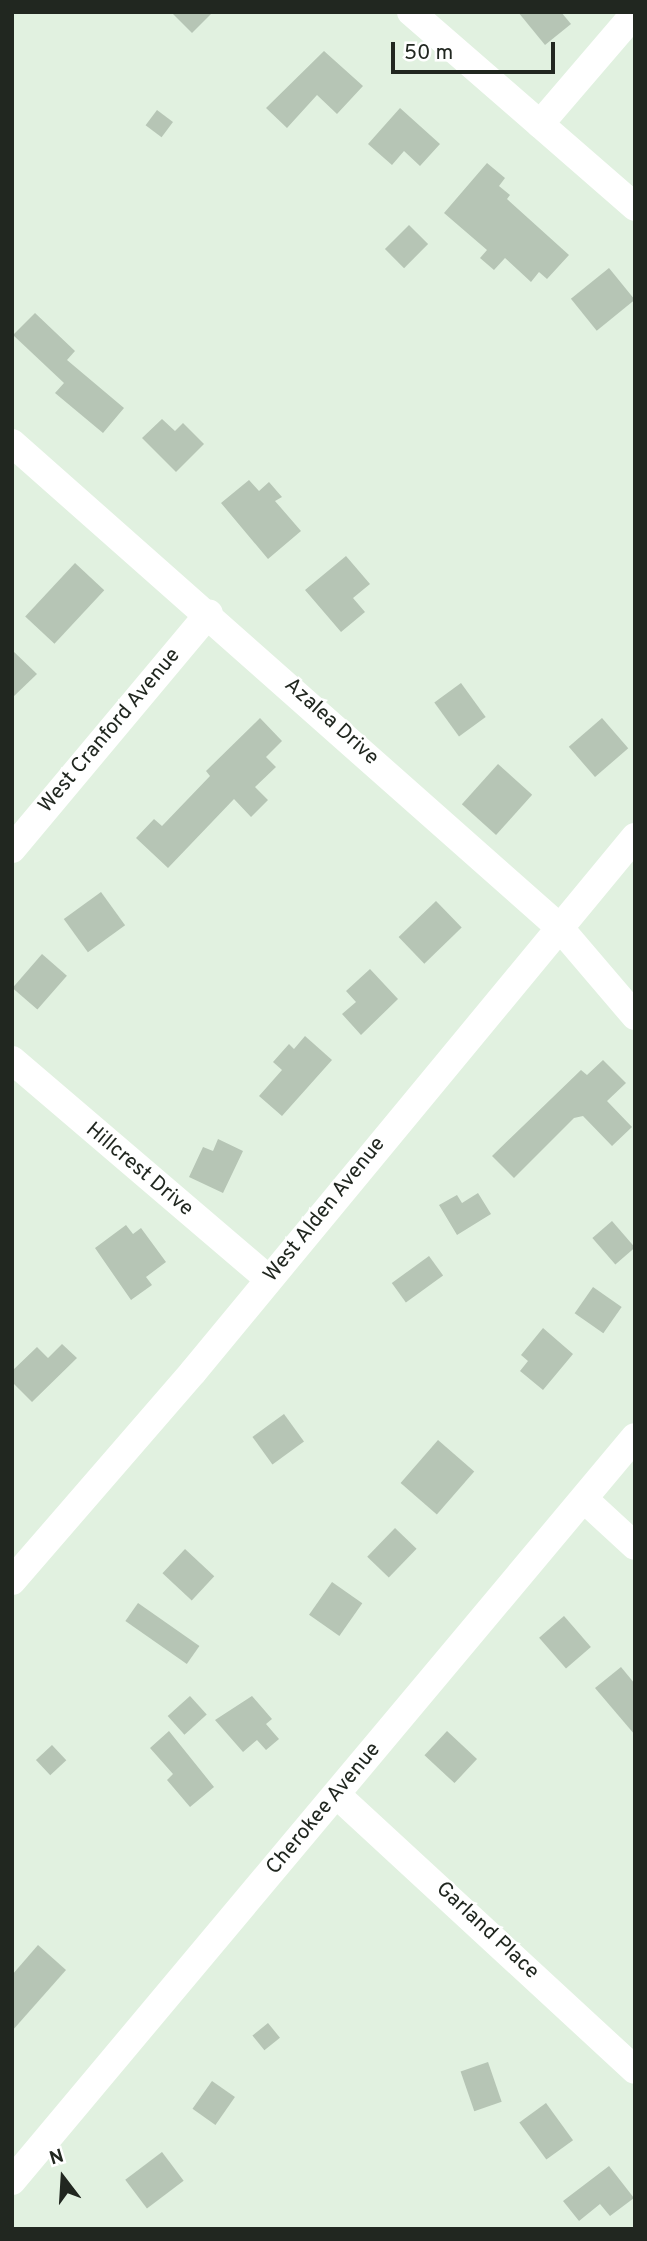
<!DOCTYPE html>
<html>
<head>
<meta charset="utf-8">
<style>
	body { margin:0 }
	#map { position:relative; width:647px; height:2241px; overflow:hidden; background:#e1f1e0; font-family:Overpass,sans-serif }
	div>[style] { position:absolute }
	.building>* { inset:0; background:#b6c5b5; transform-origin:0 0 }
	.minor>* { height:28px; margin:-14px; padding:0 14px; transform-origin:14px; border-radius:14px; background:#fff }
	span { translate:-50% -50%; white-space:nowrap; text-align:center; line-height:1.15; -webkit-text-stroke:5px #fff; paint-order:stroke }
	.street-label { font-size:21px; color:#212720 }
	.frame { position:absolute; inset:0; border:14px solid #212720; pointer-events:none }
	.north { position:absolute; left:28px; top:2143px; width:70px; height:70px; -webkit-text-stroke:5px #fff; paint-order:stroke; rotate:343deg; font-size:19px; font-weight:700; line-height:28px; text-align:center; color:#212720 }
	.north::after { content:''; display:block; margin:auto; width:24px; height:32px; background:#212720; clip-path:polygon(50% 0,100% 100%,50% 72%,0 100%) }
	.scale { position:absolute; left:391px; top:42px; width:164px; height:32px; box-sizing:border-box; border:4px solid #212720; border-top:0; padding-left:9px; font-size:21px; line-height:24px; white-space:nowrap; color:#212720; -webkit-text-stroke:5px #fff; paint-order:stroke }
</style>
</head>
<body>
<div id="map">
	<div class="building">
		<div style="clip-path:polygon(171px 12px,213px 12px,192px 33px)"></div>
		<div style="clip-path:polygon(518px 12px,561px 12px,571px 24px,545px 45px)"></div>
		<div style="clip-path:polygon(324px 51px,363px 86px,337px 114px,317px 95px,287px 128px,266px 108px)"></div>
		<div style="clip-path:polygon(400px 108px,440px 144px,420px 166px,404px 151px,392px 165px,368px 144px)"></div>
		<div style="left:157px;top:110px;width:20px;height:19px;rotate:37deg"></div>
		<div style="clip-path:polygon(487px 163px,505px 178px,499px 186px,510px 195px,507px 199px,569px 255px,547px 279px,539px 272px,531px 282px,505px 258px,494px 270px,480px 258px,487px 250px,444px 213px)"></div>
		<div style="left:409px;top:225px;width:27px;height:34px;rotate:45deg"></div>
		<div style="left:609px;top:268px;width:41px;height:49px;rotate:51deg"></div>
		<div style="clip-path:polygon(35px 313px,75px 351px,67px 360px,124px 408px,103px 433px,55px 393px,64px 383px,13px 335px)"></div>
		<div style="clip-path:polygon(162px 419px,175px 431px,183px 423px,204px 444px,176px 472px,142px 438px)"></div>
		<div style="clip-path:polygon(249px 480px,259px 491px,269px 482px,282px 497px,275px 501px,301px 531px,268px 559px,221px 503px)"></div>
		<div style="clip-path:polygon(346px 556px,370px 584px,353px 598px,365px 612px,341px 632px,305px 590px)"></div>
		<div style="left:75px;top:563px;width:40px;height:73px;rotate:43deg"></div>
		<div style="clip-path:polygon(12px 650px,37px 674px,12px 698px)"></div>
		<div style="left:461px;top:683px;width:42px;height:33px;rotate:54deg"></div>
		<div style="clip-path:polygon(260px 718px,282px 741px,266px 757px,276px 767px,255px 787px,268px 800px,251px 817px,234px 799px,168px 868px,136px 838px,154px 819px,162px 826px,210px 776px,206px 771px)"></div>
		<div style="left:602px;top:718px;width:40px;height:44px;rotate:49deg"></div>
		<div style="left:498px;top:764px;width:46px;height:54px;rotate:42deg"></div>
		<div style="left:101px;top:892px;width:41px;height:46px;rotate:54deg"></div>
		<div style="left:436px;top:901px;width:37px;height:52px;rotate:46deg"></div>
		<div style="left:42px;top:954px;width:33px;height:45px;rotate:41deg"></div>
		<div style="clip-path:polygon(370px 969px,398px 999px,361px 1035px,342px 1014px,356px 1002px,346px 991px)"></div>
		<div style="clip-path:polygon(305px 1036px,332px 1060px,282px 1116px,259px 1096px,282px 1070px,273px 1062px,289px 1044px,294px 1049px)"></div>
		<div style="clip-path:polygon(603px 1060px,626px 1083px,607px 1101px,632px 1127px,612px 1146px,583px 1116px,574px 1118px,514px 1178px,492px 1156px,581px 1070px,587px 1075px)"></div>
		<div style="clip-path:polygon(218px 1139px,243px 1151px,223px 1193px,189px 1177px,203px 1147px,213px 1151px)"></div>
		<div style="clip-path:polygon(478px 1193px,491px 1214px,457px 1235px,439px 1205px,457px 1195px,462px 1203px)"></div>
		<div style="left:612px;top:1221px;width:35px;height:26px;rotate:49deg"></div>
		<div style="clip-path:polygon(126px 1225px,133px 1234px,141px 1228px,166px 1262px,146px 1277px,152px 1285px,131px 1300px,95px 1248px)"></div>
		<div style="left:429px;top:1256px;width:24px;height:46px;rotate:54deg"></div>
		<div style="left:593px;top:1287px;width:35px;height:32px;rotate:35deg"></div>
		<div style="clip-path:polygon(543px 1328px,573px 1354px,543px 1390px,520px 1371px,528px 1361px,521px 1355px)"></div>
		<div style="clip-path:polygon(62px 1344px,77px 1358px,32px 1402px,12px 1382px,12px 1371px,37px 1347px,48px 1358px)"></div>
		<div style="left:284px;top:1414px;width:34px;height:39px;rotate:54deg"></div>
		<div style="left:438px;top:1440px;width:48px;height:57px;rotate:41deg"></div>
		<div style="left:395px;top:1528px;width:30px;height:40px;rotate:44deg"></div>
		<div style="left:185px;top:1549px;width:40px;height:33px;rotate:43deg"></div>
		<div style="left:332px;top:1582px;width:37px;height:40px;rotate:35deg"></div>
		<div style="left:138px;top:1603px;width:75px;height:22px;rotate:35deg"></div>
		<div style="left:564px;top:1616px;width:41px;height:33px;rotate:49deg"></div>
		<div style="clip-path:polygon(621px 1667px,635px 1684px,635px 1735px,595px 1688px)"></div>
		<div style="left:190px;top:1696px;width:25px;height:30px;rotate:48deg"></div>
		<div style="clip-path:polygon(252px 1696px,272px 1719px,266px 1724px,279px 1739px,266px 1750px,257px 1740px,243px 1752px,215px 1720px)"></div>
		<div style="clip-path:polygon(169px 1731px,214px 1787px,190px 1807px,167px 1780px,173px 1774px,150px 1748px)"></div>
		<div style="left:447px;top:1731px;width:41px;height:33px;rotate:43deg"></div>
		<div style="left:52px;top:1745px;width:21px;height:22px;rotate:47deg"></div>
		<div style="clip-path:polygon(38px 1945px,66px 1970px,12px 2031px,12px 1975px)"></div>
		<div style="left:268px;top:2023px;width:19px;height:20px;rotate:51deg"></div>
		<div style="left:488px;top:2062px;width:42px;height:29px;rotate:71deg"></div>
		<div style="left:212px;top:2081px;width:28px;height:34px;rotate:35deg"></div>
		<div style="left:546px;top:2103px;width:46px;height:33px;rotate:54deg"></div>
		<div style="left:162px;top:2152px;width:36px;height:46px;rotate:53deg"></div>
		<div style="clip-path:polygon(609px 2166px,634px 2198px,610px 2216px,600px 2204px,579px 2221px,563px 2201px)"></div>
	</div>
	<div class="minor">
		<div style="left:411px;top:12px;width:297px;rotate:41deg"></div>
		<div style="left:540px;top:124px;width:146px;rotate:-49.4deg"></div>
		<div style="left:12px;top:443px;width:730px;rotate:41.5deg"></div>
		<div style="left:559px;top:927px;width:117px;rotate:49.5deg"></div>
		<div style="left:12px;top:849px;width:307px;rotate:-50.1deg"></div>
		<div style="left:12px;top:1060px;width:337px;rotate:40.5deg"></div>
		<div style="left:584px;top:1499px;width:69px;rotate:42.7deg"></div>
		<div style="left:12px;top:1581px;width:276px;rotate:-49.1deg"></div>
		<div style="left:193px;top:1372px;width:694px;rotate:-50.44deg"></div>
		<div style="left:337px;top:1795px;width:405px;rotate:42.7deg"></div>
		<div style="left:12px;top:2181px;width:970px;rotate:-50.06deg"></div>
	</div>
	<div class="street-label">
		<span style="left:331px;top:722px;rotate:42deg">Azalea Drive</span>
		<span style="left:110px;top:731px;rotate:-50deg">West Cranford Avenue</span>
		<span style="left:139px;top:1170px;rotate:40deg">Hillcrest Drive</span>
		<span style="left:325px;top:1210px;rotate:-51deg">West Alden Avenue</span>
		<span style="left:324px;top:1809px;rotate:-50deg">Cherokee Avenue</span>
		<span style="left:487px;top:1931px;rotate:43deg">Garland Place</span>
	</div>
	<div class="frame"></div>
	<div class="north">N</div>
	<div class="scale">50 m</div>
</div>
</body>
</html>
